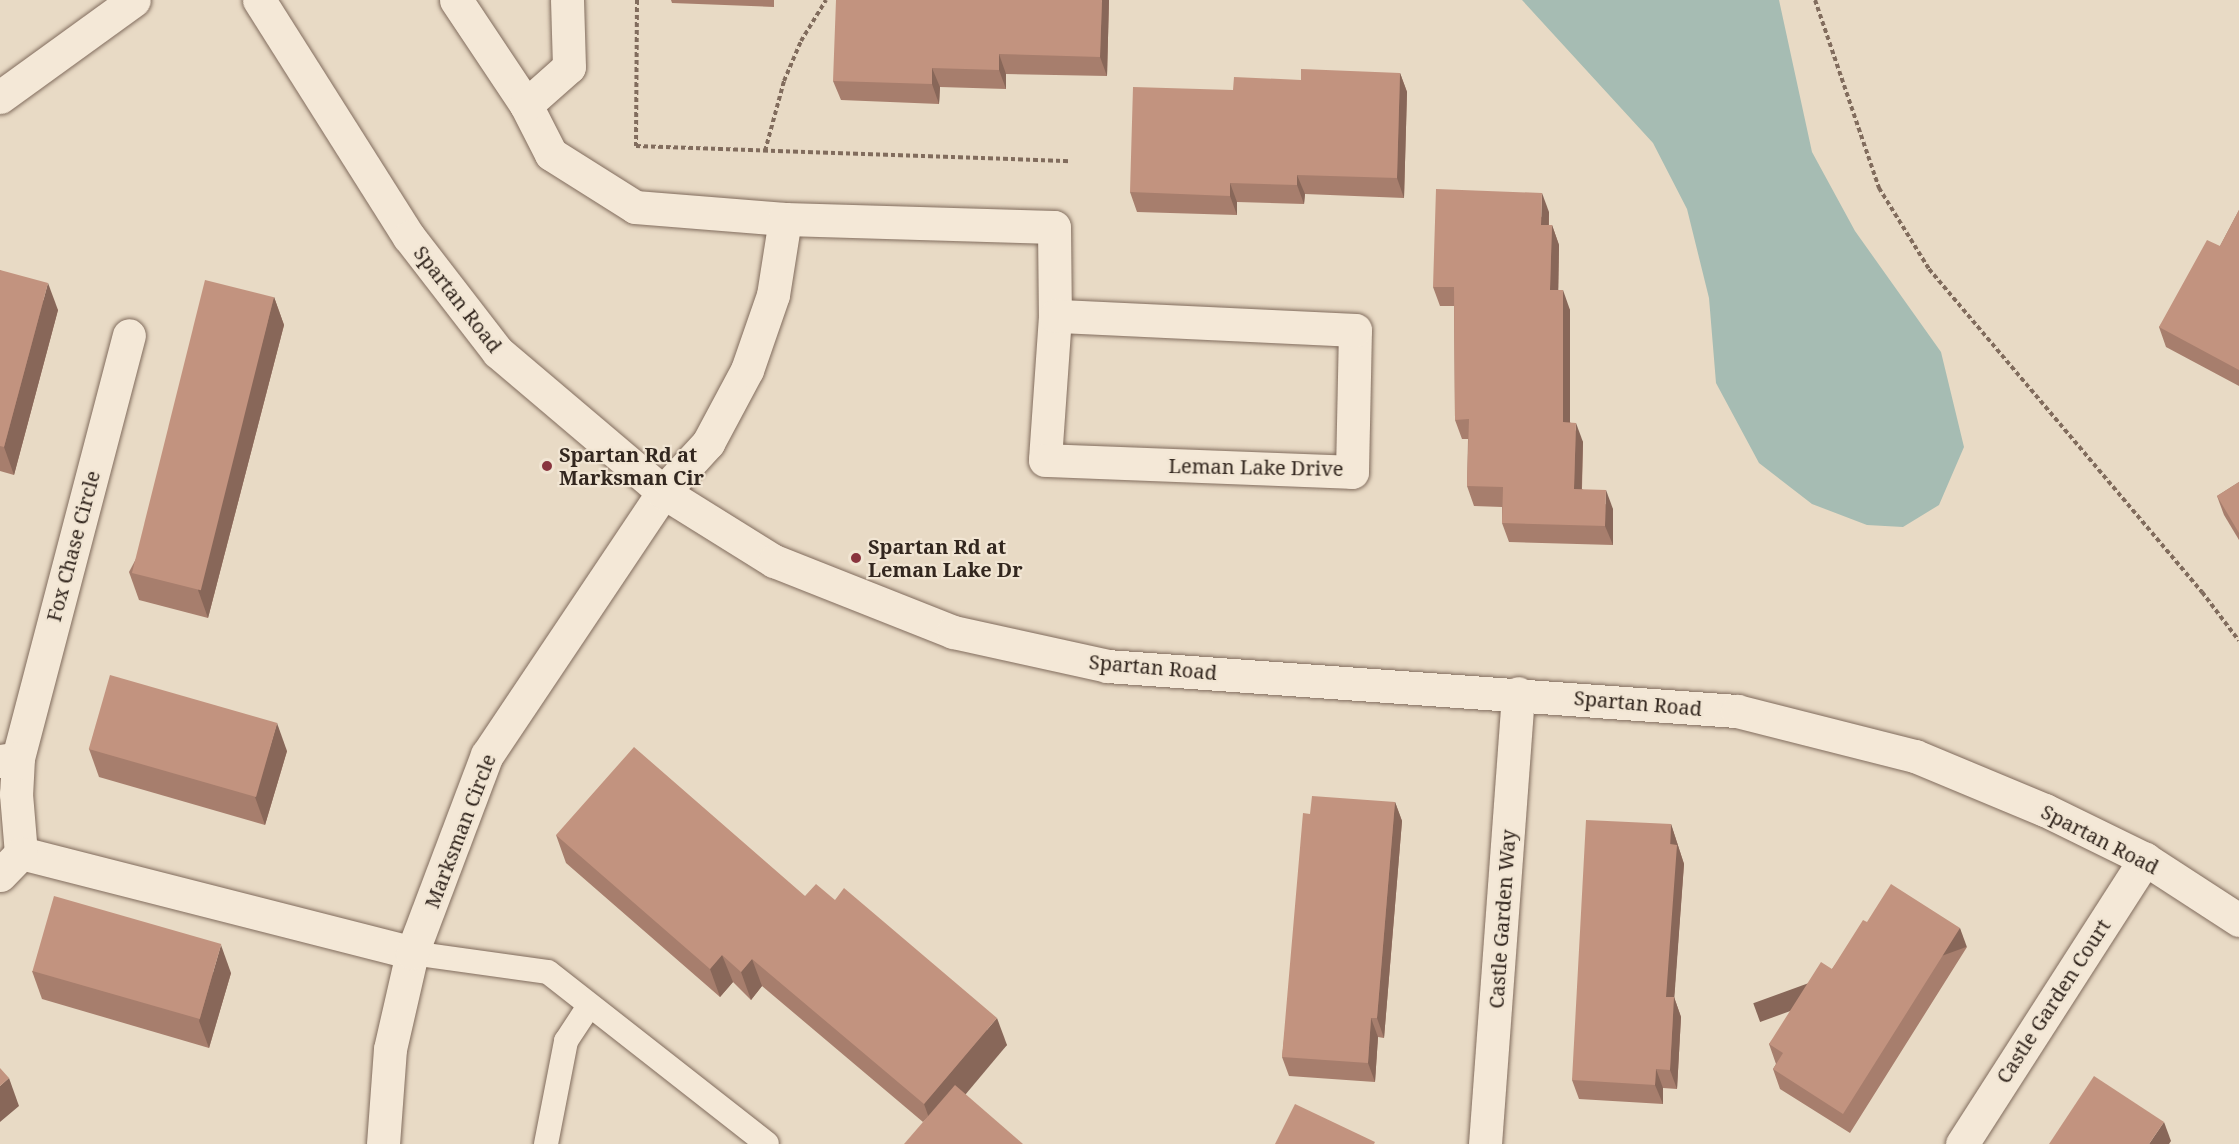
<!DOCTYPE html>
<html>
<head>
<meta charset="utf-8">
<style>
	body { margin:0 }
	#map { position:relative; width:2239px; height:1144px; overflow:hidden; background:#e8dac5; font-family:"Noto Serif",serif }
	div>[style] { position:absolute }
	.water>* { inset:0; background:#a6bcb3 }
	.path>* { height:4px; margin-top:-2px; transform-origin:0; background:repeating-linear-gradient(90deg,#816c5d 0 4.5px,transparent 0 7.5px) }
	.roads { filter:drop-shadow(0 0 2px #816c5d) drop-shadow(0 0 2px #816c5d) }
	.lane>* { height:24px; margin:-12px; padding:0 12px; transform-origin:12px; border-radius:12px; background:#f4e8d7 }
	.street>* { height:33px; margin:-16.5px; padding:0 16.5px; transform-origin:16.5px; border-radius:16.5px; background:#f4e8d7 }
	.secondary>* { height:33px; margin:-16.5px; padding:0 16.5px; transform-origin:16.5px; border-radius:16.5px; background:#f4e8d7 }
	.wall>* { inset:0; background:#a77e6d }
	.shaded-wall>* { inset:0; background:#886759; transform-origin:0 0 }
	.building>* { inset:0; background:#c2937f; transform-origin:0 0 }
	.dots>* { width:16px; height:16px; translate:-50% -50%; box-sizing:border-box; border:3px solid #f1e5d3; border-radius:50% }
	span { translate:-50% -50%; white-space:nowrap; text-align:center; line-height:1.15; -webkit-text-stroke:4.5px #f1e5d3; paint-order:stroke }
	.street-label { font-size:20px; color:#33271f }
	.poi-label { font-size:20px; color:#33271f; font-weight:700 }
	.left { translate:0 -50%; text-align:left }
</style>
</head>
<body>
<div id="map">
	<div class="water">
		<div style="clip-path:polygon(1522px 0,1779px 0,1812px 152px,1855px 231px,1941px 352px,1964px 447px,1939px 505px,1903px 527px,1867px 525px,1812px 504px,1759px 463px,1716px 383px,1709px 298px,1687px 209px,1653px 143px)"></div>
	</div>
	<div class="path">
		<div style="left:637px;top:0;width:146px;rotate:90.4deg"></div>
		<div style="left:636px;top:146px;width:435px;rotate:2deg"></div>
		<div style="left:1815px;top:0;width:199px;rotate:71.2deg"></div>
		<div style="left:1879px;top:188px;width:95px;rotate:58.3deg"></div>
		<div style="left:1929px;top:269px;width:423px;rotate:49.8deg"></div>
		<div style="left:2202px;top:592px;width:61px;rotate:52.9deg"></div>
		<div style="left:765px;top:151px;width:73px;rotate:-74.8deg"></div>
		<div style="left:784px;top:81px;width:43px;rotate:-67deg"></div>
		<div style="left:801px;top:41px;width:48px;rotate:-58.6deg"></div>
	</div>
	<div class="roads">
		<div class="lane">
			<div style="left:412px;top:953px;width:137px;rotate:8deg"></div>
			<div style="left:548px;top:972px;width:278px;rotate:38.1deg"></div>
			<div style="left:546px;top:1144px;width:105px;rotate:-79deg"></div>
			<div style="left:566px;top:1041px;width:42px;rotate:-56.7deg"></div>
		</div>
		<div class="street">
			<div style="left:456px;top:0;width:126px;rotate:56.3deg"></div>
			<div style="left:526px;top:105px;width:55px;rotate:63deg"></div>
			<div style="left:551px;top:154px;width:99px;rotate:32.2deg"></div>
			<div style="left:635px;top:207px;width:150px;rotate:4.6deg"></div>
			<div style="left:785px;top:219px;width:269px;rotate:1.7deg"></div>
			<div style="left:1054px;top:227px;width:89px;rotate:89.4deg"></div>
			<div style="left:1055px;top:316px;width:144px;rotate:94deg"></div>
			<div style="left:1045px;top:460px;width:307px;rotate:2.2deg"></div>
			<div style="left:1352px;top:472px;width:142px;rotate:-88.8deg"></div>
			<div style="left:1355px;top:330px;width:300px;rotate:-177.3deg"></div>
			<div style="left:526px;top:105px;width:57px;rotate:-41.5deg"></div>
			<div style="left:569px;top:67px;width:67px;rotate:-91.7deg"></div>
			<div style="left:18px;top:758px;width:437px;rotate:-75.3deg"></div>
			<div style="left:0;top:761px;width:18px;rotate:-9deg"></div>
			<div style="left:18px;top:758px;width:36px;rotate:93deg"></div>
			<div style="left:16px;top:794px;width:59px;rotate:85.2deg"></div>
			<div style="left:21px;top:853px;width:404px;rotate:14.3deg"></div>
			<div style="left:0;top:875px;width:30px;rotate:-46deg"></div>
			<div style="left:383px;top:1144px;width:95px;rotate:-85.8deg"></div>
			<div style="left:390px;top:1049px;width:98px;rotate:-77.1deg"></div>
			<div style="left:412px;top:953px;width:212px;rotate:-69.3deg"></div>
			<div style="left:487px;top:755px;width:316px;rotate:-56.2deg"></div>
			<div style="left:663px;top:492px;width:67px;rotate:-47.4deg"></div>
			<div style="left:708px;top:443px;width:83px;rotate:-61.9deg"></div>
			<div style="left:747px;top:370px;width:79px;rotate:-70.9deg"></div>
			<div style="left:773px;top:295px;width:77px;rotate:-81deg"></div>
			<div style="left:1485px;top:1144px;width:452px;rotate:-85.8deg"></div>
			<div style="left:1962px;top:1144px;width:339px;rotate:-57.3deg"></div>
		</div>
		<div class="secondary">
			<div style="left:259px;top:0;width:280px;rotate:57.7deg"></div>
			<div style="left:409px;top:237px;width:145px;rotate:52.3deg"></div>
			<div style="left:498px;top:352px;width:216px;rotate:40.3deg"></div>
			<div style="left:663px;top:492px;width:131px;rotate:31.9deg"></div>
			<div style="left:774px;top:561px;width:193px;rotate:21.6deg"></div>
			<div style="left:953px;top:632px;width:158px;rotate:12.4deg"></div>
			<div style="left:1107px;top:666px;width:632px;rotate:4.09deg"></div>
			<div style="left:1737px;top:711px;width:184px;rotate:14.2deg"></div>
			<div style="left:1915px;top:756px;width:141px;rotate:22.6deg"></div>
			<div style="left:2045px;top:810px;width:111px;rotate:26.1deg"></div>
			<div style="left:2145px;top:859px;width:112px;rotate:33deg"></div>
			<div style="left:0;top:97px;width:165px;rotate:-35.9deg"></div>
		</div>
	</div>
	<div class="wall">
		<div style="clip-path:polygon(671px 0,774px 0,774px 7px,672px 3px)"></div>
		<div style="clip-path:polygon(1109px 0,1107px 76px,1006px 74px,1006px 89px,940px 87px,939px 104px,841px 100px,833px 81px)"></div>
		<div style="clip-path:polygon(1400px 73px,1407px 92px,1404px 198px,1305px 194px,1304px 204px,1237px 202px,1237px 215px,1137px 212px,1130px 192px,1233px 90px,1301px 80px)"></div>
		<div style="clip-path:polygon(2239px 210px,2239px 386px,2166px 347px,2159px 327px,2220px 246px)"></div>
		<div style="clip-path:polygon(1549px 212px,1549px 225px,1552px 225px,1559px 245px,1558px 290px,1570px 310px,1570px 422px,1583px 442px,1582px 489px,1613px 509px,1613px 545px,1509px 542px,1502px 523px,1502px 507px,1474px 506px,1467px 486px,1468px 439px,1462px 439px,1455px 420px,1454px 306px,1440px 306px,1433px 287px)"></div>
		<div style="clip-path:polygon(0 270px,58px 310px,14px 475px,0 471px)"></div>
		<div style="clip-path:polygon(274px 297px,284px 325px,208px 618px,139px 600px,129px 572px)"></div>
		<div style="clip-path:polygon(2239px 482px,2239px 540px,2224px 515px,2217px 496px)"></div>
		<div style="clip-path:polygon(89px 749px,287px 751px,265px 825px,99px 777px)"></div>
		<div style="clip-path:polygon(1395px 802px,1402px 821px,1384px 1038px,1378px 1037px,1375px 1082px,1289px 1076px,1282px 1057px,1310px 814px)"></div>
		<div style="clip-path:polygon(1671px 824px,1684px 864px,1674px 997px,1681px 1017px,1677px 1089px,1663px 1088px,1663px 1104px,1579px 1099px,1572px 1080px)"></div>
		<div style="clip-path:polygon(556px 835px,805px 896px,1007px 1045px,923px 1122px,762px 986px,751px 1000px,733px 982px,720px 997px,566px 863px)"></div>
		<div style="clip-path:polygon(1867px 922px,1967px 947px,1850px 1133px,1780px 1089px,1773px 1069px,1776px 1064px,1769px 1044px,1832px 969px)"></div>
		<div style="clip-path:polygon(32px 971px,231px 973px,209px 1048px,42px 999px)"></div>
	</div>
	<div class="shaded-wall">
		<div style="clip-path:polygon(1102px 0,1109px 0,1107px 76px,1100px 57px)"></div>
		<div style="clip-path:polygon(999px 54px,1006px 74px,1006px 89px,999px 70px)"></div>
		<div style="clip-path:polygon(932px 68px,940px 87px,939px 104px,932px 84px)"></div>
		<div style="clip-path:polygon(1400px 73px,1407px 92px,1404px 198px,1397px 178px)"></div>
		<div style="clip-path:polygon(1297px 175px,1305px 194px,1304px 204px,1297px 185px)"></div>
		<div style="clip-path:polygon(1230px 183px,1237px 202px,1237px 215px,1230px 196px)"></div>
		<div style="clip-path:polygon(1542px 193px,1549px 212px,1548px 244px,1541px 225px)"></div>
		<div style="clip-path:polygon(1552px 225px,1559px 245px,1558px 309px,1550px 290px)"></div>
		<div style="clip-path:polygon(48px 283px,58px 310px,14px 475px,4px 447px)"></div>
		<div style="clip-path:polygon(1563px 290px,1570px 310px,1570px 442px,1563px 422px)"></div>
		<div style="clip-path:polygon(274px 297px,284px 325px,208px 618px,198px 590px)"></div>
		<div style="clip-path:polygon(1576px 423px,1583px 442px,1581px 509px,1574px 489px)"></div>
		<div style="clip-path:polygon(1606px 490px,1613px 509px,1613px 545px,1605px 526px)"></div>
		<div style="clip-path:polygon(277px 723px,287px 751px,265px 825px,255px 797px)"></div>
		<div style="clip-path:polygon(1395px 802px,1402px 821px,1384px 1038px,1377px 1018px)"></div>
		<div style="clip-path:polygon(1671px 824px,1684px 864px,1673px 1016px,1666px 997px)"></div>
		<div style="left:1960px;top:928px;width:20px;height:220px;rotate:70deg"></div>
		<div style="clip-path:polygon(221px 945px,231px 973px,209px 1048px,199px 1021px)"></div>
		<div style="clip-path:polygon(722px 955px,733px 982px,720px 997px,710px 969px)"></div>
		<div style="clip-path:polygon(752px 959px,762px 986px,751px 1000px,741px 972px)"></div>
		<div style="clip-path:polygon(1674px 997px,1681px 1017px,1677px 1089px,1670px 1070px)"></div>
		<div style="clip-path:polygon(997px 1018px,1007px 1045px,934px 1132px,924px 1104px)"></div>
		<div style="clip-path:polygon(1371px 1018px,1378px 1037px,1375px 1082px,1368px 1063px)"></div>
		<div style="clip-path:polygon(1656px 1069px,1663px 1088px,1663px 1104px,1655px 1085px)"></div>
		<div style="clip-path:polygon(9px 1078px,19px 1106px,0 1122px,0 1086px)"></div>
		<div style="clip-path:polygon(2164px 1122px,2171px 1141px,2169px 1144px,2149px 1144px)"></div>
	</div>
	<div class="building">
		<div style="clip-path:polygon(836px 0,1102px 0,1100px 57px,999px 54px,999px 70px,932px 68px,932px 84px,833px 81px)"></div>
		<div style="clip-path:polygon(1301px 69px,1400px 73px,1397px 178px,1297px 175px,1297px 185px,1230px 183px,1230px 196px,1130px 192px,1133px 87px,1233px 90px,1234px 77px,1301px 80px)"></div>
		<div style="clip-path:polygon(1436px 189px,1542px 193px,1541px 225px,1552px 225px,1550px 290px,1563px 290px,1563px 422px,1576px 423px,1574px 489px,1606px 490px,1605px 526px,1502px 523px,1503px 487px,1467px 486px,1469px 419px,1455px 420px,1454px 287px,1433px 287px)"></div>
		<div style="clip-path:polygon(2239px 210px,2239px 370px,2159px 327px,2207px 240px,2220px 246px)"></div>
		<div style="clip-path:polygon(0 270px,48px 283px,4px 447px,0 446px)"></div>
		<div style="left:205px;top:280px;width:71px;height:302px;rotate:14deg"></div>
		<div style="clip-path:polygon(2239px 482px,2239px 533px,2217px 496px)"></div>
		<div style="left:110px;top:675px;width:174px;height:77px;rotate:16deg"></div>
		<div style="clip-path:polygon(634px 747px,805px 896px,816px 884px,835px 900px,844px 888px,997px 1018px,924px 1104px,752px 959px,741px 972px,722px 955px,710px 969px,556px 835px)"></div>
		<div style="clip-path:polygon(1312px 796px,1395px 802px,1377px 1018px,1371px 1018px,1368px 1063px,1282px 1057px,1303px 813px,1310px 814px)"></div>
		<div style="clip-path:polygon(1586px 820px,1671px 824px,1670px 844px,1677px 845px,1666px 997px,1674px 997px,1670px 1070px,1656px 1069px,1655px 1085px,1572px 1080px)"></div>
		<div style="clip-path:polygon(1891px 884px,1960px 928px,1843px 1114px,1773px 1069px,1783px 1053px,1769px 1044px,1821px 962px,1832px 969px,1863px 920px,1867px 922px)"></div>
		<div style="left:54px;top:896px;width:174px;height:78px;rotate:16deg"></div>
		<div style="clip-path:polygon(0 1068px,9px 1078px,0 1086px)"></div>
		<div style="clip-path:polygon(2094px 1076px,2164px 1122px,2149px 1144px,2049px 1144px)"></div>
		<div style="clip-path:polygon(955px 1085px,1023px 1144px,904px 1144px)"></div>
		<div style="clip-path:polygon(1295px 1104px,1375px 1142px,1374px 1144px,1275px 1144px)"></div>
	</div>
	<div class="dots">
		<div style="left:547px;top:466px;background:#89343e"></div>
		<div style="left:856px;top:558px;background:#89343e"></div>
	</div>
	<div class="street-label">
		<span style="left:458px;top:299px;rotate:52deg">Spartan Road</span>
		<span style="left:1256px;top:467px;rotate:1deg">Leman Lake Drive</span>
		<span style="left:73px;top:546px;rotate:-75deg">Fox Chase Circle</span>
		<span style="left:1153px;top:667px;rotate:5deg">Spartan Road</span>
		<span style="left:1638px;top:703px;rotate:5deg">Spartan Road</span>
		<span style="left:460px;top:831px;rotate:-69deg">Marksman Circle</span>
		<span style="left:2100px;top:839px;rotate:27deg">Spartan Road</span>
		<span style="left:1502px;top:919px;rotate:-86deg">Castle Garden Way</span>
		<span style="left:2053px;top:1001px;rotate:-57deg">Castle Garden Court</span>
	</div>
	<div class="poi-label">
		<span class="left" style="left:559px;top:466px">Spartan Rd at<br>Marksman Cir</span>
		<span class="left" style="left:868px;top:558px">Spartan Rd at<br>Leman Lake Dr</span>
	</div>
</div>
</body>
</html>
